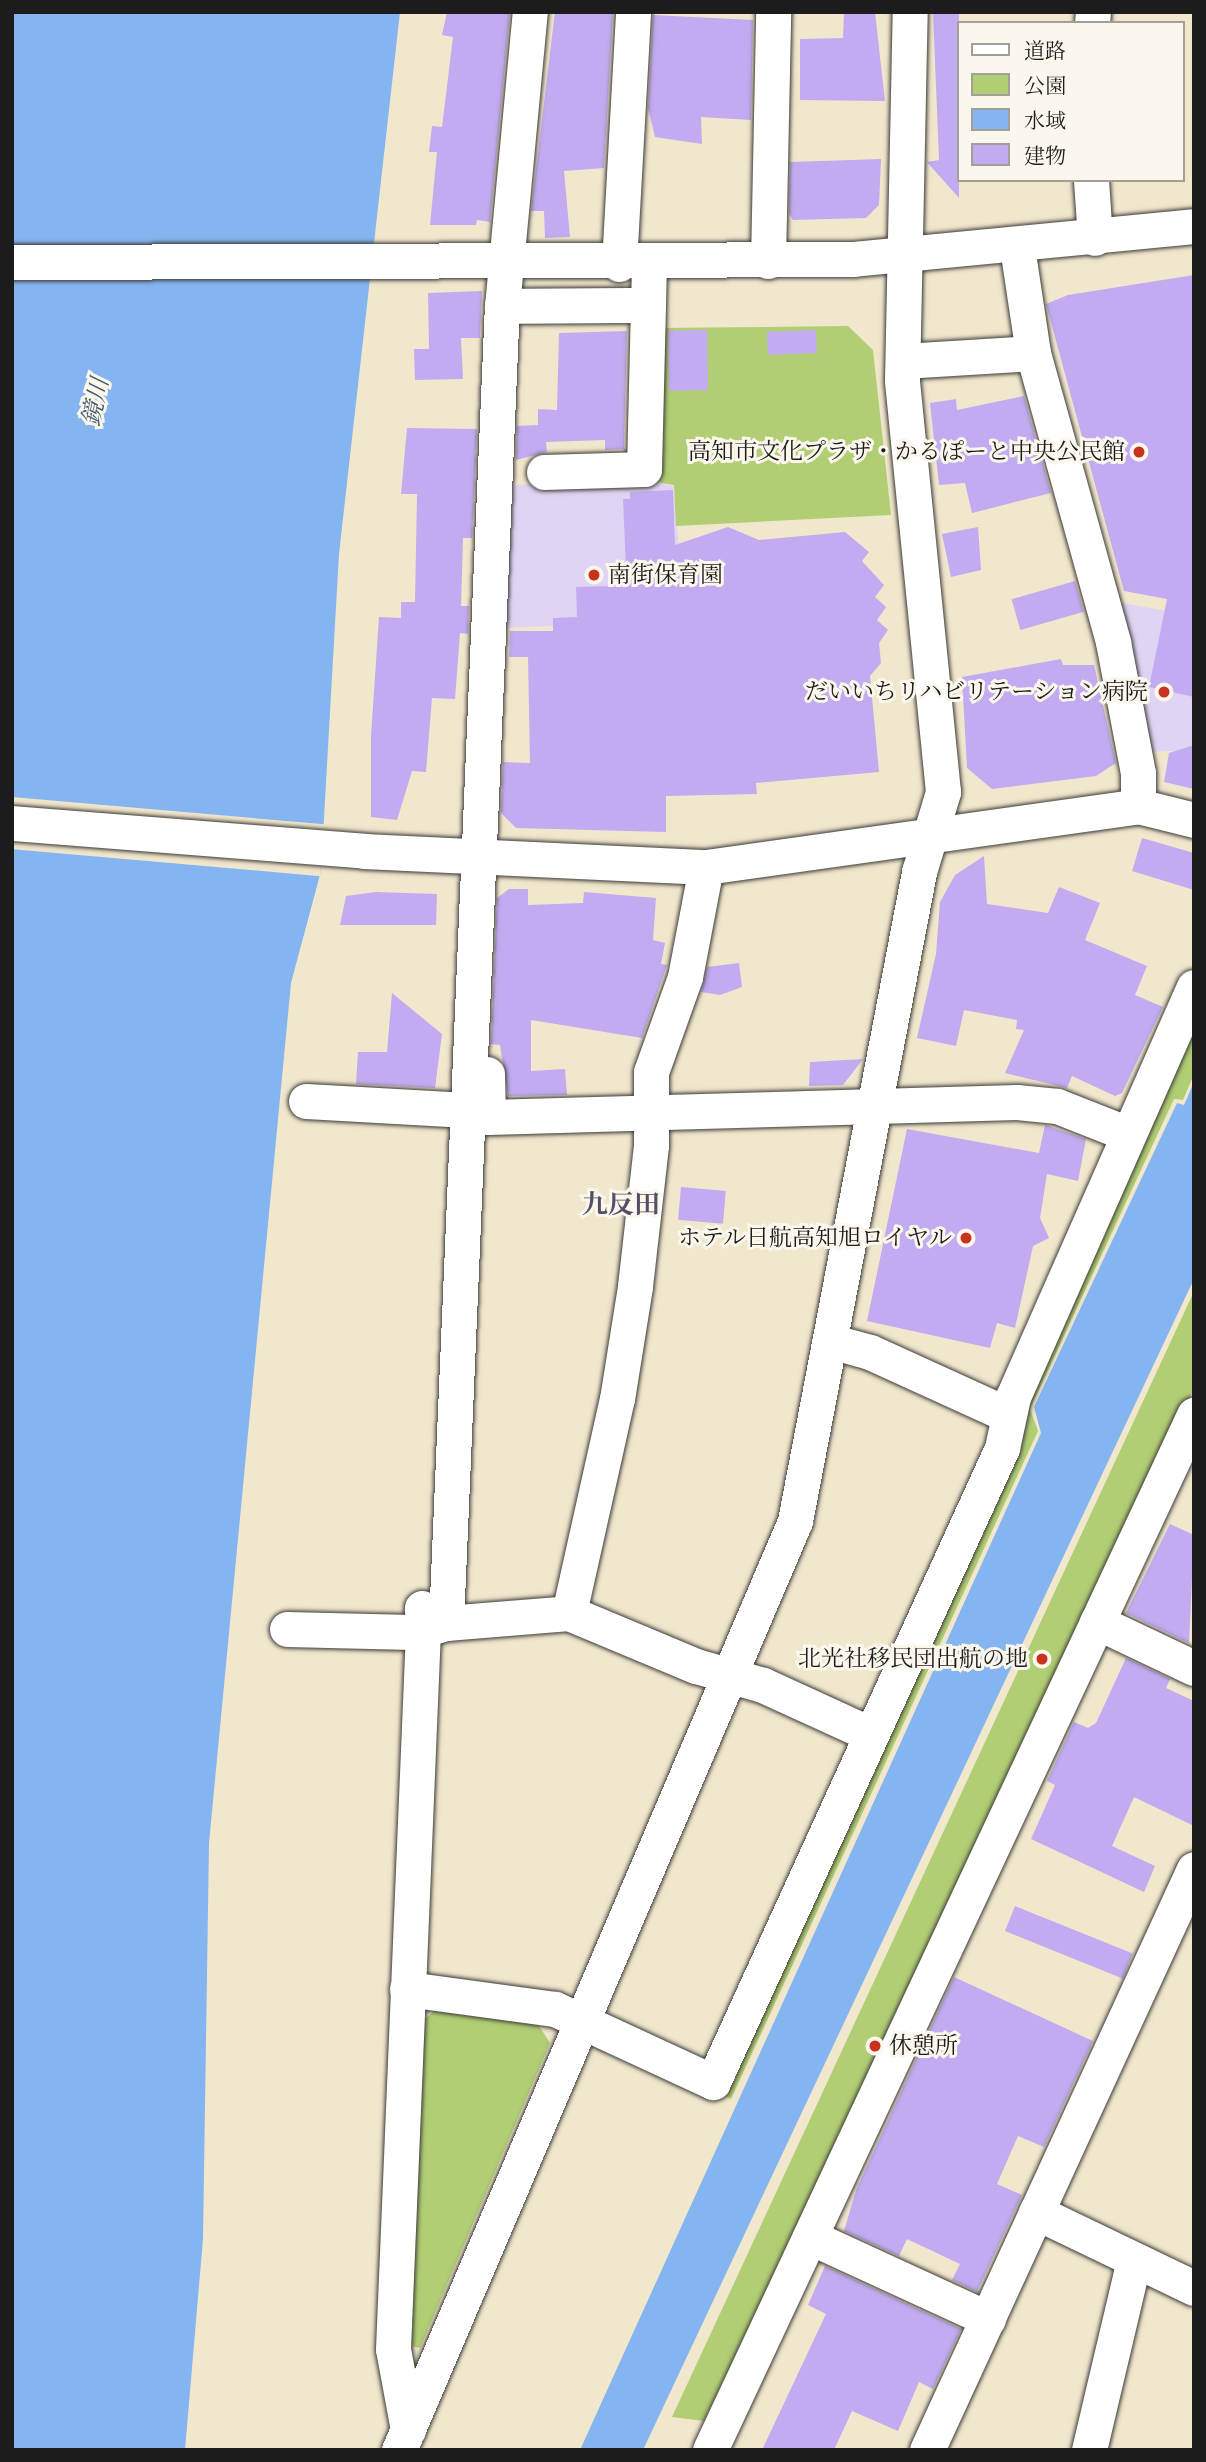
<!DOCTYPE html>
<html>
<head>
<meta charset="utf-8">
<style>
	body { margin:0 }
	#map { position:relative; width:1206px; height:2462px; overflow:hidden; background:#f1e7cd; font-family:Cardo,"Noto Serif JP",serif }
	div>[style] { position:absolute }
	.built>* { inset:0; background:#e0d4f4 }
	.green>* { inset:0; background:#b1ce74 }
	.water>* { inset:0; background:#84b5f0 }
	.pier>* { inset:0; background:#f1e7cd; transform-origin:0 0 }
	.building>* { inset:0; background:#c2abf0; transform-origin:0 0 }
	.roads { filter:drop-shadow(0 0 2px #3c3a37) drop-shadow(0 0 2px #3c3a37) }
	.minor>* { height:35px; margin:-17.5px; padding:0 17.5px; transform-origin:17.5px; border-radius:17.5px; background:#fff }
	.dots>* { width:19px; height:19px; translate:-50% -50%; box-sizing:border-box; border:4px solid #fbf7ec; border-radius:50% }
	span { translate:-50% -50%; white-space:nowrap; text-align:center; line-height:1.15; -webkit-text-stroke:6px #fbf7ec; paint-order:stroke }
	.poi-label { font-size:23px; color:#1c1c1c }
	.right { translate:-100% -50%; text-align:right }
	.left { translate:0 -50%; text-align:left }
	.water-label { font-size:24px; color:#465971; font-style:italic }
	.quarter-label { font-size:26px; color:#564e66; font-weight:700 }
	.frame { position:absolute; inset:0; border:14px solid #1c1c1c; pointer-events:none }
	.legend { position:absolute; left:957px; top:21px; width:228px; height:161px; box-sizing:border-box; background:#fbf7ec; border:2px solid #a29f99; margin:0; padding:9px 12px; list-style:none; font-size:21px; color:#1c1c1c }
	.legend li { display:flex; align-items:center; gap:14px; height:35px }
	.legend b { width:35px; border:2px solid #a29f99 }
</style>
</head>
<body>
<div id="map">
	<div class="built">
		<div style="clip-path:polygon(651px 481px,673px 486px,686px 621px,502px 628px,507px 485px)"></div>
		<div style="clip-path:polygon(1111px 601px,1194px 616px,1194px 750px,1147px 752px)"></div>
	</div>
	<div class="green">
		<div style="clip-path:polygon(848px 326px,873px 350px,891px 515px,676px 526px,674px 485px,654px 482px,656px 328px)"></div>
		<div style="clip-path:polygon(1194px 1026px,1194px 1074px,1183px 1100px,1174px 1099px,1030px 1409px,1038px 1431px,731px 2099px,720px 2094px)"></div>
		<div style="clip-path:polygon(1194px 1291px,1194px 1388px,704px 2421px,672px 2417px)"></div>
		<div style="clip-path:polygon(440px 2006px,534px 2018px,550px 2043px,420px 2348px,406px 2345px,414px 2028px)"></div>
	</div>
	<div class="water">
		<div style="clip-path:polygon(12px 12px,400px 12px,339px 554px,321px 871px,291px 983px,209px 1843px,203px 2239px,185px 2450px,12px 2450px)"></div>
		<div style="clip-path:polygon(1194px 1082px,1194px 1283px,655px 2450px,580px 2450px,1041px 1433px,1034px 1407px,1177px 1103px,1184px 1105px)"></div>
	</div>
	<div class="pier">
		<div style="left:12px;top:797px;width:314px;height:52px;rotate:5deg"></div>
		<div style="clip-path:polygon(1194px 1279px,1194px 1291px,656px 2450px,643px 2450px)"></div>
	</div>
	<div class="building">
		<div style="clip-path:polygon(447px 12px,510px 12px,490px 222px,477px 220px,476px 225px,430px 225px,437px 152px,429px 152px,432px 126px,442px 127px,453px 37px,442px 35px)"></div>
		<div style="clip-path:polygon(555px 12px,613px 12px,604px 168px,564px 171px,570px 237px,545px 238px,544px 211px,531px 211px)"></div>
		<div style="clip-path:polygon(844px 12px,875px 12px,885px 101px,800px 100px,800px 39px,843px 38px)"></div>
		<div style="clip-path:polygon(933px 12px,959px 12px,959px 198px,927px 162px,939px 160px)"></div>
		<div style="clip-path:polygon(653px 15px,753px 20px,751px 120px,701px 117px,702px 144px,655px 137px,648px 108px)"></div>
		<div style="clip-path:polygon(881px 159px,879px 205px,866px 218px,793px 220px,789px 214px,790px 162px)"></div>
		<div style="clip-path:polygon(1194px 275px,1194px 697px,1149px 687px,1167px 599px,1124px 591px,1046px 304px,1068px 295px)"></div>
		<div style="clip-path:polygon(482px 291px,480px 338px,461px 338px,463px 379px,415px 380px,414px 349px,429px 349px,428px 293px)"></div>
		<div style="left:707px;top:330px;width:60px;height:39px;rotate:89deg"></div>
		<div style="left:816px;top:330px;width:23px;height:49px;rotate:88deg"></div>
		<div style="clip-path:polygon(627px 331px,624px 449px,605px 450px,605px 440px,546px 442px,547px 452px,516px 460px,517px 426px,538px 425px,538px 409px,557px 410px,559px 333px)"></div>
		<div style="clip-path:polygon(1024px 396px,1051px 493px,972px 513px,965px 483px,939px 485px,930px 403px,956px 399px,957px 410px)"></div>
		<div style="clip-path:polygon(407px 428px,477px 429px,472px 538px,463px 538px,461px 606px,469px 606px,468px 634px,460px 633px,455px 699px,432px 698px,426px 772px,412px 771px,397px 820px,371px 817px,371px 736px,379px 617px,401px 618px,401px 602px,415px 602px,417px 494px,401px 494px)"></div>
		<div style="clip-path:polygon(673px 490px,675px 545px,728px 527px,759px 540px,845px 532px,869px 552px,862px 561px,884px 585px,875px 597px,886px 607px,877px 620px,888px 630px,879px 643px,881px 663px,870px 676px,879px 772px,756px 783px,757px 794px,666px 796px,666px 832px,516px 828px,501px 813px,503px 762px,530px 763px,528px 657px,509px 657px,510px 631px,553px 631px,553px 618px,577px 617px,576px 587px,614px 586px,626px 569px,623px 499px,630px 499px,630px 492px)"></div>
		<div style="clip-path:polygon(978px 527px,981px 570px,951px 577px,942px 534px)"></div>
		<div style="left:1075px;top:581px;width:32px;height:66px;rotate:74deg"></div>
		<div style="clip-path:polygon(1061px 659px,1063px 665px,1094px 665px,1116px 763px,1096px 776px,992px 789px,967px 768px,962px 677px)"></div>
		<div style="clip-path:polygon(1194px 745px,1194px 789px,1164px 782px,1169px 753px)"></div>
		<div style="clip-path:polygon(1142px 838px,1194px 853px,1194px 890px,1132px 871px)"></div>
		<div style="clip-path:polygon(984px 856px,987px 904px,1048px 913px,1059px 887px,1100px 903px,1085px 940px,1147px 966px,1135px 995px,1163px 1007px,1122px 1093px,1115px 1096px,1072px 1076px,1067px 1088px,1005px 1073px,1024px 1030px,1016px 1029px,1017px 1020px,964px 1010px,956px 1046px,917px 1038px,936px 954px,940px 902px,955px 875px)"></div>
		<div style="clip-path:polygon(509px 889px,528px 889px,528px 905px,583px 903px,584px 892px,656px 898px,653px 940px,665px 943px,661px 964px,667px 965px,642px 1038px,531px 1020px,531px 1071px,565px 1069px,567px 1095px,508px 1096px,500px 1045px,491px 1044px,497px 898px)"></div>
		<div style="clip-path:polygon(376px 892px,437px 894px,436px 925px,340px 925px,346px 896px)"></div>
		<div style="clip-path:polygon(739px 963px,742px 987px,720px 995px,701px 992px,707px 967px)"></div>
		<div style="clip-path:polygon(392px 993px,442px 1034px,435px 1088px,356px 1084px,358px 1052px,387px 1052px)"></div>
		<div style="clip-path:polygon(863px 1059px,843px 1085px,809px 1086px,810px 1062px)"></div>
		<div style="clip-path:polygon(1045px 1125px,1086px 1139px,1078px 1181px,1047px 1174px,1040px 1218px,1049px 1238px,1033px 1246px,1015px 1328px,997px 1323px,990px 1348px,867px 1321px,907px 1129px,1039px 1153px)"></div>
		<div style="left:681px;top:1187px;width:45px;height:33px;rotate:5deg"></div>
		<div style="clip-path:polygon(1170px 1524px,1194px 1535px,1189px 1643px,1126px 1613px)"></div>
		<div style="clip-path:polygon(1126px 1658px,1170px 1679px,1166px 1688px,1194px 1701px,1194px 1826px,1134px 1797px,1112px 1846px,1155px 1866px,1144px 1892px,1031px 1839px,1055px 1785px,1047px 1781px,1074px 1722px,1088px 1728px,1096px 1723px)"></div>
		<div style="left:1015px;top:1906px;width:127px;height:27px;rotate:22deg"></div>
		<div style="clip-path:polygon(954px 1977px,1093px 2041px,1044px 2147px,1018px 2136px,997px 2184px,1022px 2195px,977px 2292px,952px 2280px,960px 2264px,907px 2239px,899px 2256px,844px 2231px,856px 2190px)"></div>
		<div style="clip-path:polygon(825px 2266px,961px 2329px,933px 2389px,919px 2382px,898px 2431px,852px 2411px,834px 2450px,762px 2450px,826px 2314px,808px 2305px)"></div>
	</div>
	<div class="roads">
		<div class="minor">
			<div style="left:1092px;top:23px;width:11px;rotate:-85deg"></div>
			<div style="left:1091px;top:180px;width:58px;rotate:86.1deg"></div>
			<div style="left:1017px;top:247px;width:107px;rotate:81.4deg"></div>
			<div style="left:1033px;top:353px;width:300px;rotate:74.5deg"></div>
			<div style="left:1113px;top:642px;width:133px;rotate:79.2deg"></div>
			<div style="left:1138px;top:773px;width:33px;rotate:90deg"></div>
			<div style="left:768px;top:261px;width:249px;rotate:-88.8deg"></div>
			<div style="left:12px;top:262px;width:841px;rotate:-0.2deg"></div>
			<div style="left:853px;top:259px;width:343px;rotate:-5.5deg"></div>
			<div style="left:619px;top:264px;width:252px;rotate:-86.8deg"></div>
			<div style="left:502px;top:306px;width:146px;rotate:-0.4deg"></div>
			<div style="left:904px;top:361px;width:129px;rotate:-3.5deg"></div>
			<div style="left:544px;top:472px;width:100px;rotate:-1.7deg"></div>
			<div style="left:644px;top:469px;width:205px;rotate:-88.6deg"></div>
			<div style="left:12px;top:823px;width:354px;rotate:4.5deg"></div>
			<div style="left:365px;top:851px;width:341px;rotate:2.7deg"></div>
			<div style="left:706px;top:867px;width:436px;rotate:-8deg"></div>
			<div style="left:1138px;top:806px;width:58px;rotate:14deg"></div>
			<div style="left:487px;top:1074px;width:43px;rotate:88.7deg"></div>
			<div style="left:488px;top:1117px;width:529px;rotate:-1.62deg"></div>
			<div style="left:1017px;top:1102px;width:40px;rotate:5.7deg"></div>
			<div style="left:1057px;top:1106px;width:76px;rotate:21.5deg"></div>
			<div style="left:306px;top:1101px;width:161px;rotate:3.2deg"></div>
			<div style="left:830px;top:1341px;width:41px;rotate:15.4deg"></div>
			<div style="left:870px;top:1352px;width:152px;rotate:24.5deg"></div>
			<div style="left:569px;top:1613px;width:219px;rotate:-77.4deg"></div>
			<div style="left:617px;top:1399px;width:114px;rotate:-80.9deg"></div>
			<div style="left:635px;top:1286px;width:142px;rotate:-83.5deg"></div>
			<div style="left:651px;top:1145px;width:73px;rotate:-90deg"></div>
			<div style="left:651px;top:1072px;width:101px;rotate:-70.3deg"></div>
			<div style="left:685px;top:977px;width:112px;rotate:-79.2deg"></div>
			<div style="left:1097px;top:1622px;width:107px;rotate:25.4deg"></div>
			<div style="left:446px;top:1623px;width:123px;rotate:-4.6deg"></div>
			<div style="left:569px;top:1613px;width:138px;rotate:22.7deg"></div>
			<div style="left:696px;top:1666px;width:70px;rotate:15.8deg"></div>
			<div style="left:763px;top:1685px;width:118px;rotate:24.6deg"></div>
			<div style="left:287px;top:1629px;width:125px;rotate:1.4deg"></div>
			<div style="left:412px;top:1632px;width:11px;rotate:-10deg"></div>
			<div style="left:423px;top:1630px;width:22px;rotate:-93deg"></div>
			<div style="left:407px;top:1989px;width:149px;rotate:7.7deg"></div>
			<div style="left:555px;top:2009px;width:174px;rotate:24.8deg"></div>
			<div style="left:713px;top:2082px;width:697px;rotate:-65.49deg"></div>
			<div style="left:1002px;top:1448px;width:52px;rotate:-77.8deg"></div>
			<div style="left:1013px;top:1397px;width:448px;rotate:-66.2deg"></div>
			<div style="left:1036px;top:2212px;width:175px;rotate:25.7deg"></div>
			<div style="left:810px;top:2237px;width:196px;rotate:24.7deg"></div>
			<div style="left:408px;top:2430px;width:82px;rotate:-100.5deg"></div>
			<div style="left:393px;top:2349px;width:720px;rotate:-87.61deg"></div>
			<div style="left:423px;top:1630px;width:24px;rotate:-17deg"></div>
			<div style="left:446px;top:1623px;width:1318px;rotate:-87.57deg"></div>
			<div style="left:502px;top:306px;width:295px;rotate:-84.6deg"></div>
			<div style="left:399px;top:2450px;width:1010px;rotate:-66.91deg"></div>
			<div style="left:795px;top:1521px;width:661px;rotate:-79.18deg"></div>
			<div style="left:919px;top:872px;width:84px;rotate:-73.3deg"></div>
			<div style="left:943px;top:792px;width:414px;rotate:-95.7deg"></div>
			<div style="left:902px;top:380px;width:368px;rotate:-88.8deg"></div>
			<div style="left:710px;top:2450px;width:1143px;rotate:-64.94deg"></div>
			<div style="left:927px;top:2450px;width:639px;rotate:-65.32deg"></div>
			<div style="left:1089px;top:2450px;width:195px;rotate:-76.7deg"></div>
		</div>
	</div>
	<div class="dots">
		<div style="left:1139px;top:452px;background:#c8321e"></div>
		<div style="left:594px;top:575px;background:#c8321e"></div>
		<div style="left:1164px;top:692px;background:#c8321e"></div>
		<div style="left:966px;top:1238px;background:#c8321e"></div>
		<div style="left:1042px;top:1659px;background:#c8321e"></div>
		<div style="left:875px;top:2046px;background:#c8321e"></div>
	</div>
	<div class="poi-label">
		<span class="right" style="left:1125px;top:452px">高知市文化プラザ・かるぽーと中央公民館</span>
		<span class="left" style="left:608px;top:575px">南街保育園</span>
		<span class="right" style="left:1148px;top:692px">だいいちリハビリテーション病院</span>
		<span class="right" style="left:952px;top:1238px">ホテル日航高知旭ロイヤル</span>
		<span class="right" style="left:1028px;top:1659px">北光社移民団出航の地</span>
		<span class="left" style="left:889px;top:2046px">休憩所</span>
	</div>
	<div class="water-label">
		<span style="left:96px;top:402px;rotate:-78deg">鏡川</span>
	</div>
	<div class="quarter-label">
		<span style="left:621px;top:1205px">九反田</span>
	</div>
	<div class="frame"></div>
	<ul class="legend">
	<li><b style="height:9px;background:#fff"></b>道路</li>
	<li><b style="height:19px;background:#b1ce74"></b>公園</li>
	<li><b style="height:19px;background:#84b5f0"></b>水域</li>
	<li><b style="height:19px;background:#c2abf0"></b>建物</li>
	</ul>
</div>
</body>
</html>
